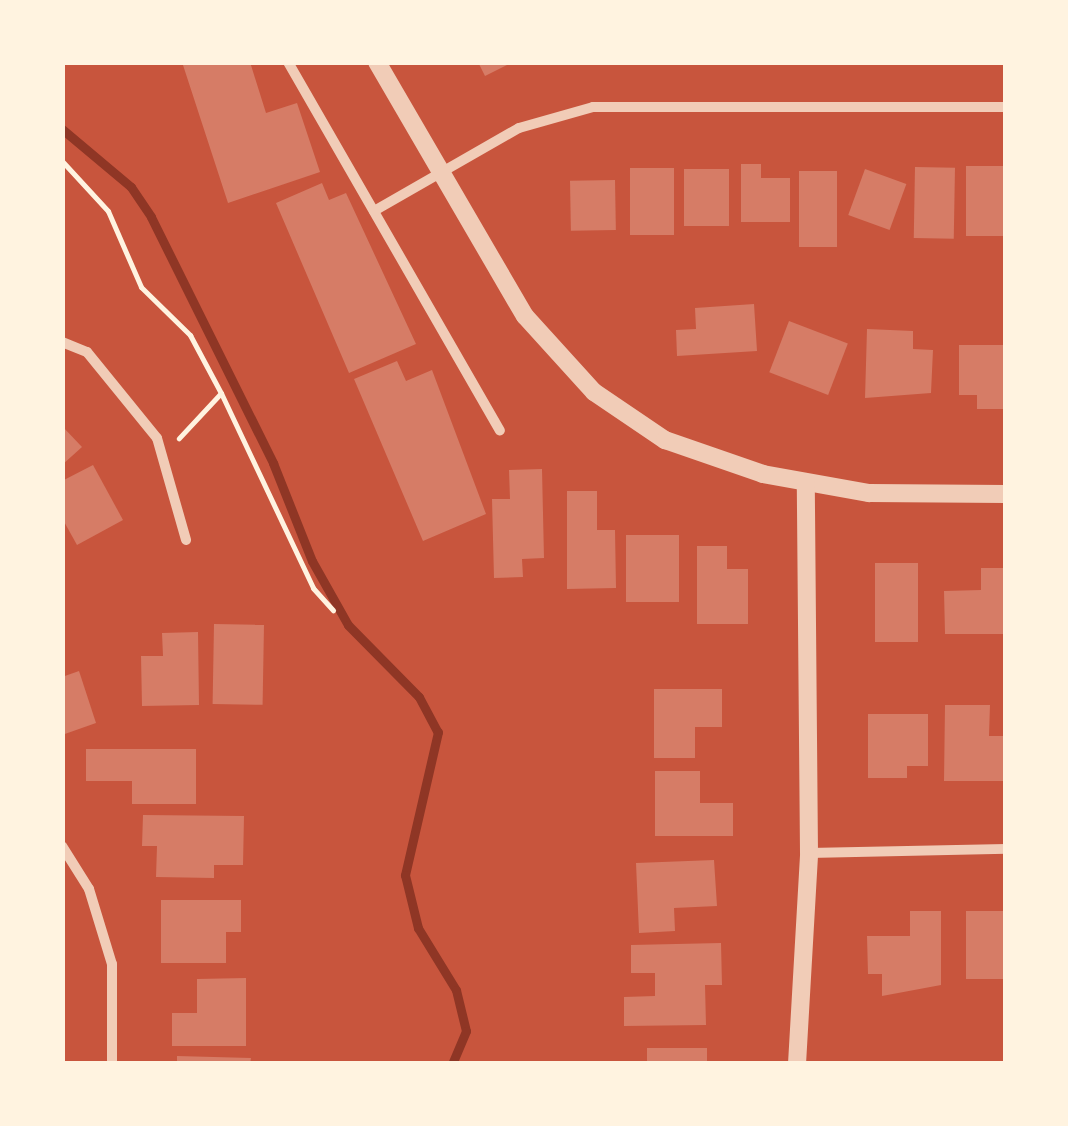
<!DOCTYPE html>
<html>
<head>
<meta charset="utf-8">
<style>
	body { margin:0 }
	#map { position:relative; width:1068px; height:1126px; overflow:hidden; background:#c8553d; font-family:"Nunito Sans",sans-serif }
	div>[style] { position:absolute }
	.stream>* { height:9px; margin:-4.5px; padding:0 4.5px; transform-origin:4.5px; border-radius:4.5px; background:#8f3625 }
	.building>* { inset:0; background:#d67c66; transform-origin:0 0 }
	.path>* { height:5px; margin:-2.5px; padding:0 2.5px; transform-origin:2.5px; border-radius:2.5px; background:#fff3e0 }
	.minor>* { height:10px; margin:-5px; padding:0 5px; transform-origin:5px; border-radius:5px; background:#f1ccb7 }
	.tertiary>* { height:18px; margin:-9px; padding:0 9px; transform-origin:9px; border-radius:9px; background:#f1ccb7 }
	span { translate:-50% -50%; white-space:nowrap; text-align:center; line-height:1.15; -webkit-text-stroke:8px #fff3e0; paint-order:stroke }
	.frame { position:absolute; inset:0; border:65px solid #fff3e0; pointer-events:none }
</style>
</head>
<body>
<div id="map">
	<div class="stream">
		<div style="left:62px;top:129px;width:90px;rotate:40deg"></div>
		<div style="left:131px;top:187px;width:36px;rotate:56deg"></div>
		<div style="left:151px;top:217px;width:275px;rotate:63.6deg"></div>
		<div style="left:273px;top:463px;width:105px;rotate:68.3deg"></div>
		<div style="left:312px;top:561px;width:73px;rotate:60.6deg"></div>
		<div style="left:348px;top:625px;width:101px;rotate:45.4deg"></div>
		<div style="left:419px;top:697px;width:40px;rotate:62deg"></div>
		<div style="left:438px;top:732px;width:147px;rotate:103deg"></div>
		<div style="left:405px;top:875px;width:55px;rotate:76.2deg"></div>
		<div style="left:418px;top:928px;width:73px;rotate:58.5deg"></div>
		<div style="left:456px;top:990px;width:42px;rotate:76.3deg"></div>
		<div style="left:466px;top:1031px;width:36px;rotate:113deg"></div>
	</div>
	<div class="building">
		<div style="clip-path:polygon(182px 62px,250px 62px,266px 113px,297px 103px,320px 172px,228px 203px)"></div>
		<div style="clip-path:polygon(478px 62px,513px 62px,485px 76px)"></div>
		<div style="clip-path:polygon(741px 164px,761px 164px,761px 178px,790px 178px,790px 222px,741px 222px)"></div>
		<div style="left:966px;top:166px;width:40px;height:70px"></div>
		<div style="left:915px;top:167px;width:40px;height:71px;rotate:1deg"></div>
		<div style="left:630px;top:168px;width:44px;height:67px"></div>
		<div style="left:684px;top:169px;width:45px;height:57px"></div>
		<div style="left:865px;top:169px;width:44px;height:49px;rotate:20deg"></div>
		<div style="left:799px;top:171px;width:38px;height:76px"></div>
		<div style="left:615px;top:180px;width:50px;height:45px;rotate:89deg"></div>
		<div style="clip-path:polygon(322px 183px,329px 200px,346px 193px,416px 344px,349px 373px,276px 203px)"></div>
		<div style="clip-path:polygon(754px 304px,757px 351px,677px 356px,676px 330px,696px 329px,695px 308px)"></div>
		<div style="left:789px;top:321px;width:63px;height:55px;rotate:21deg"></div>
		<div style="clip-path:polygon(867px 329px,913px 331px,913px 349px,933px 350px,931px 393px,865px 398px)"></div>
		<div style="clip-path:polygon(959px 345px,1006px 345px,1006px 409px,977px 409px,977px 395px,959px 395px)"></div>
		<div style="clip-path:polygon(397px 361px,406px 381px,432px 370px,486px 514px,423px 541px,354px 379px)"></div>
		<div style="clip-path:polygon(62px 426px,82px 447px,62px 465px)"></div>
		<div style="clip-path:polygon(93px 465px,123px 520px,77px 545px,62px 518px,62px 481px)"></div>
		<div style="clip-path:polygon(542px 469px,544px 558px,522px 559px,523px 577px,494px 578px,492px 499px,510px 499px,509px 470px)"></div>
		<div style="clip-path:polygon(567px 491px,597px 491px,597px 530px,615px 530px,616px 588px,567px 589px)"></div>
		<div style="left:626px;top:535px;width:53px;height:67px"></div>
		<div style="clip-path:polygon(697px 546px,727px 546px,727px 569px,748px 569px,748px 624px,697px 624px)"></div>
		<div style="left:875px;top:563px;width:43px;height:79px"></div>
		<div style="clip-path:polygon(981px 568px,1006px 568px,1006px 634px,945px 634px,944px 591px,981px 590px)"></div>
		<div style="left:214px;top:624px;width:50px;height:80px;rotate:1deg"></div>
		<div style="clip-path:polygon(198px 632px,199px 705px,142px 706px,141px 656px,163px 656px,162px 633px)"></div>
		<div style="clip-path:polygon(79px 671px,96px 723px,62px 735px,62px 677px)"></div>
		<div style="clip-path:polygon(654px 689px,722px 689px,722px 727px,695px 727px,695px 758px,654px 758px)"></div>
		<div style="clip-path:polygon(945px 705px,990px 705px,989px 736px,1006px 736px,1006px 781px,944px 781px)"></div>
		<div style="clip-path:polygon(868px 714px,928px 714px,928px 766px,907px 766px,907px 778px,868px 778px)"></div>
		<div style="clip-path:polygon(86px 749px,196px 749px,196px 804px,132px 804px,132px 781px,86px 781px)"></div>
		<div style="clip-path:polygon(655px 771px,700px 771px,700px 803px,733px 803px,733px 836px,655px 836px)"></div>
		<div style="clip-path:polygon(143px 815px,244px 816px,243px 865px,214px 865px,214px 878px,156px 877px,157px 846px,142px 846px)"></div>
		<div style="clip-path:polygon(714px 860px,717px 906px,674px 908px,675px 931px,639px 933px,636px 863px)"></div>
		<div style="clip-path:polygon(161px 900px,241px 900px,241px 932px,226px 932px,226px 963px,161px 963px)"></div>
		<div style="clip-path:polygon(910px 911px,941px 911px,941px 985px,882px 996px,882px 974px,868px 974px,867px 936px,910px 936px)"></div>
		<div style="left:966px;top:911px;width:40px;height:68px"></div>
		<div style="clip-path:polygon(721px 943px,722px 985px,705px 985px,706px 1025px,624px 1026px,624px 997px,655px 996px,655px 973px,631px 973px,631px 945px)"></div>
		<div style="clip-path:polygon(246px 978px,246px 1046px,172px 1046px,172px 1013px,197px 1013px,197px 979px)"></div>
		<div style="left:647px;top:1048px;width:60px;height:16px"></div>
		<div style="clip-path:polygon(177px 1056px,251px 1058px,250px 1064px,177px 1064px)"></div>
	</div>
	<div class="path">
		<div style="left:62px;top:161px;width:68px;rotate:47.4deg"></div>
		<div style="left:108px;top:211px;width:83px;rotate:66.5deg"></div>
		<div style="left:141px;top:287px;width:69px;rotate:44.4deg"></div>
		<div style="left:190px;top:335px;width:66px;rotate:61.9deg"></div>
		<div style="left:221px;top:393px;width:62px;rotate:133deg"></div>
		<div style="left:221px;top:393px;width:216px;rotate:64.7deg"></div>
		<div style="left:313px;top:588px;width:30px;rotate:48deg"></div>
	</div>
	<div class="minor">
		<div style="left:288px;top:62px;width:425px;rotate:60.1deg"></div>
		<div style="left:374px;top:211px;width:167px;rotate:-29.8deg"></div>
		<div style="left:519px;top:128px;width:77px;rotate:-15.8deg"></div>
		<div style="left:593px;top:107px;width:413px"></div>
		<div style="left:62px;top:342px;width:27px;rotate:22deg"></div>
		<div style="left:87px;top:352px;width:111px;rotate:50.9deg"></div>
		<div style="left:157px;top:438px;width:106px;rotate:74.1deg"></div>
		<div style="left:62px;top:846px;width:51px;rotate:57.9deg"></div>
		<div style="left:89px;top:889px;width:78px;rotate:73deg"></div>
		<div style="left:112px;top:964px;width:100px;rotate:90deg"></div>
		<div style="left:809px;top:853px;width:197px;rotate:-1.2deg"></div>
	</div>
	<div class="tertiary">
		<div style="left:377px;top:62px;width:294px;rotate:59.8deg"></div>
		<div style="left:525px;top:316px;width:103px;rotate:47.8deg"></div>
		<div style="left:594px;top:392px;width:86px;rotate:34.1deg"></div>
		<div style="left:665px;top:440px;width:104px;rotate:19.1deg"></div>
		<div style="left:763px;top:474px;width:108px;rotate:10.2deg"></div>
		<div style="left:869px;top:493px;width:137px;rotate:0.4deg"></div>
		<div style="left:797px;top:1064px;width:211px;rotate:-86.7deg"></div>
		<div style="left:809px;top:853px;width:369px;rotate:-90.5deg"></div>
	</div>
	<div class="frame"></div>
</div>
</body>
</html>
